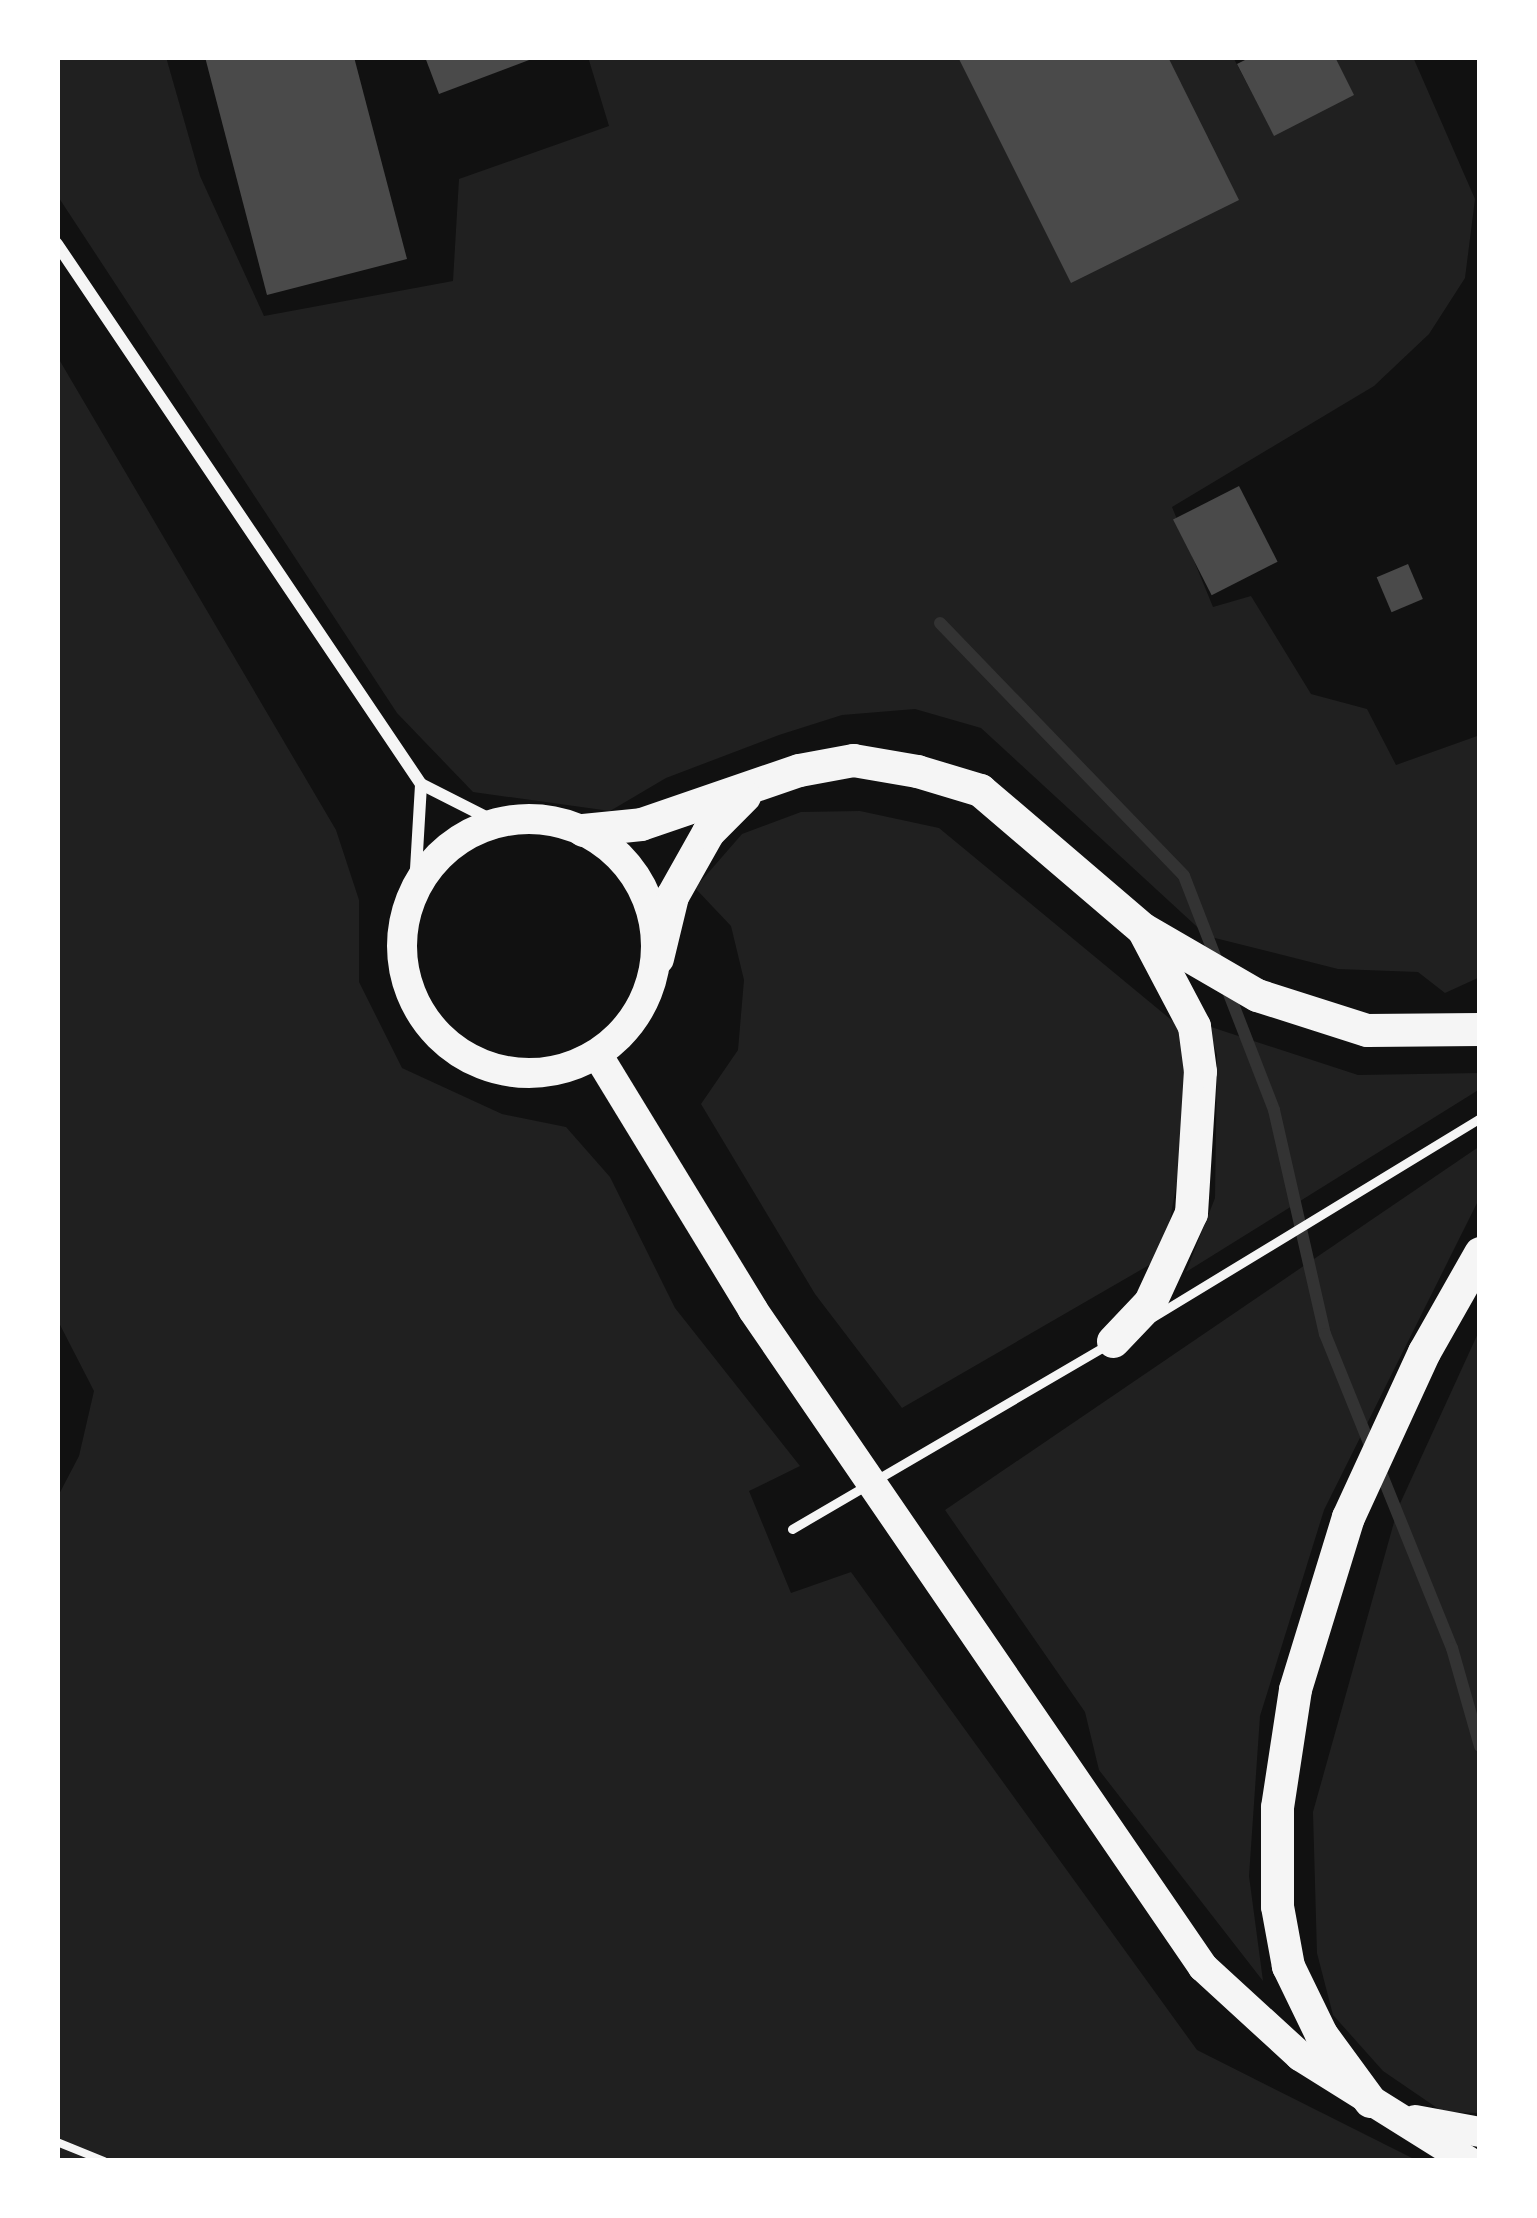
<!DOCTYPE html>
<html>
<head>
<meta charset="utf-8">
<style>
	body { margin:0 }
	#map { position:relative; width:1537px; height:2218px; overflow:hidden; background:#111; font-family:Arial,sans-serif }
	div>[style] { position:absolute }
	.green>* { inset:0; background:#202020 }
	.stream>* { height:12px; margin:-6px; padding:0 6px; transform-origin:6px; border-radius:6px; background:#333 }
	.building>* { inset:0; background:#4a4a4a; transform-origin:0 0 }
	.path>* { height:8px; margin:-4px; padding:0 4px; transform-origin:4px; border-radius:4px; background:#f5f5f5 }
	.service>* { height:9px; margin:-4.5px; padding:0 4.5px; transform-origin:4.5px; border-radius:4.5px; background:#f5f5f5 }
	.minor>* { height:12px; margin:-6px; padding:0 6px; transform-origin:6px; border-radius:6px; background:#f5f5f5 }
	.primary>* { height:30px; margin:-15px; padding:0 15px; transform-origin:15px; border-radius:15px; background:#f5f5f5 }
	.primary>.ring { margin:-15px; padding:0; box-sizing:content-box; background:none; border:30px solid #f5f5f5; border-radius:50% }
	.trunk>* { height:33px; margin:-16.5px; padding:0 16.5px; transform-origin:16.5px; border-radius:16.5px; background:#f5f5f5 }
	span { translate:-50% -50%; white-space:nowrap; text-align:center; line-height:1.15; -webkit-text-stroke:12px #fff; paint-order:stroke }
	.frame { position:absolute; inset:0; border:60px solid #fff; pointer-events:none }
</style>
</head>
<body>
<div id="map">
	<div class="green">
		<div style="clip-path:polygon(57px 57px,166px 57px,200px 176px,264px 316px,453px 281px,459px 179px,609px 126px,588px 57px,1233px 57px,1274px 135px,1335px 57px,1413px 57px,1475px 199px,1465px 278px,1429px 334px,1374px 386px,1172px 507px,1213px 607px,1251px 596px,1311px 694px,1367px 709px,1396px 765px,1480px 735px,1480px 977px,1445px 993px,1418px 972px,1338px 969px,1207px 936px,981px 728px,915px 709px,842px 715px,779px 735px,666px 778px,610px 811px,473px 792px,397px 713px,57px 195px)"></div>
		<div style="clip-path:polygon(57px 356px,336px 830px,359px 900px,359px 982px,402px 1068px,502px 1114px,566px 1127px,610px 1177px,675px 1308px,800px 1466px,749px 1491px,791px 1593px,851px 1572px,1197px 2050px,1418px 2161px,57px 2161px,57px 1498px,79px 1456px,94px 1391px,57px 1319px)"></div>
		<div style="clip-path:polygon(860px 811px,939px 828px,1192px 1037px,1187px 1128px,1163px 1257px,902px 1408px,815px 1294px,701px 1104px,738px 1050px,744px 980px,731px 926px,695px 888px,742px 834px,801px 812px)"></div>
		<div style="clip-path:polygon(1208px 1026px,1358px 1075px,1480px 1073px,1480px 1089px,1186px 1272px,1215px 1198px,1217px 1055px)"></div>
		<div style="clip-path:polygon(1480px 1146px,1480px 1197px,1324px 1510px,1260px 1716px,1249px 1876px,1263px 1981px,1099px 1770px,1085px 1712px,945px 1510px)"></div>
		<div style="clip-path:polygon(1480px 1329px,1480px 2113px,1443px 2112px,1383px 2071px,1333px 2015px,1317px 1953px,1313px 1812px,1398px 1508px)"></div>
	</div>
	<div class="stream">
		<div style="left:940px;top:623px;width:351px;rotate:46deg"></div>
		<div style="left:1184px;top:876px;width:91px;rotate:68.8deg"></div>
		<div style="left:1226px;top:986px;width:133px;rotate:68.8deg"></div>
		<div style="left:1274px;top:1110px;width:230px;rotate:77.2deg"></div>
		<div style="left:1325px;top:1334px;width:339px;rotate:68deg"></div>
		<div style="left:1452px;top:1648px;width:102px;rotate:74.1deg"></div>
	</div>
	<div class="building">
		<div style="clip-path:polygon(205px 57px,354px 57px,407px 259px,267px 295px)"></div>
		<div style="clip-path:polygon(425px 57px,537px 57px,439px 94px)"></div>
		<div style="clip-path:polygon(958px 57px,1168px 57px,1239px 200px,1071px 283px)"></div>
		<div style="clip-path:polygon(1251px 57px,1335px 57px,1354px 95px,1274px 136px,1237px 64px)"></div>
		<div style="left:1239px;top:486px;width:85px;height:74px;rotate:63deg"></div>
		<div style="left:1408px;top:564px;width:38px;height:34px;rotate:67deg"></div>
	</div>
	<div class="path">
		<div style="left:57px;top:2142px;width:51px;rotate:22deg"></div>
	</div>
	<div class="service">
		<div style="left:1153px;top:1317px;width:383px;rotate:-31.3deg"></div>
		<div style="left:792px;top:1529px;width:366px;rotate:-30.3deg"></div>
	</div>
	<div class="minor">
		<div style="left:57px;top:244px;width:651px;rotate:56.02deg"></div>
		<div style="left:421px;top:784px;width:84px;rotate:26.9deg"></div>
		<div style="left:415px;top:886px;width:102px;rotate:-86.6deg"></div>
	</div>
	<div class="primary">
		<div class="ring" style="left:402px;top:819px;width:224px;height:224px"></div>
		<div style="left:597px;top:1054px;width:300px;rotate:58.6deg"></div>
		<div style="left:753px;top:1310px;width:796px;rotate:55.59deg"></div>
		<div style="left:1203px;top:1967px;width:132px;rotate:42.5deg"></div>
		<div style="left:1300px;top:2056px;width:198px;rotate:32deg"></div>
		<div style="left:1415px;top:2120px;width:66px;rotate:10.5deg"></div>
	</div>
	<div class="trunk">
		<div style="left:583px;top:830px;width:58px;rotate:-5.9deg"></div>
		<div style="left:641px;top:824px;width:167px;rotate:-18.9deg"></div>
		<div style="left:799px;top:770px;width:55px;rotate:-10.5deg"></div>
		<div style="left:853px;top:760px;width:65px;rotate:9.8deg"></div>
		<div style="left:917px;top:771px;width:66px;rotate:16.8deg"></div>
		<div style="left:980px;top:790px;width:214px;rotate:40.5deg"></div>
		<div style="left:1143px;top:929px;width:132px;rotate:30.1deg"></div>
		<div style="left:1257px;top:995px;width:115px;rotate:17.7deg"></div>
		<div style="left:1367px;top:1030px;width:113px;rotate:-0.5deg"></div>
		<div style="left:657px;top:958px;width:64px;rotate:-76.4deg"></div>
		<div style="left:672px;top:896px;width:73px;rotate:-60.6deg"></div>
		<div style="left:708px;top:832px;width:51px;rotate:-45deg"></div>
		<div style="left:1113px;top:1341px;width:54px;rotate:-46.5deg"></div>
		<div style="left:1150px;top:1302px;width:98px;rotate:-65.3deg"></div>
		<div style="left:1191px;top:1213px;width:142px;rotate:-86.4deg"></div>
		<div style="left:1200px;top:1071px;width:45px;rotate:-97.6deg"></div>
		<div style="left:1194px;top:1026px;width:107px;rotate:-117.8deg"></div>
		<div style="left:1370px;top:2101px;width:83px;rotate:-126.2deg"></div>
		<div style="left:1321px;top:2034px;width:76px;rotate:-115.9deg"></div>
		<div style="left:1288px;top:1966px;width:61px;rotate:-100.4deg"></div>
		<div style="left:1277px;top:1906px;width:99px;rotate:-90deg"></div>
		<div style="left:1277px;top:1807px;width:119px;rotate:-81.3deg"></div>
		<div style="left:1295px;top:1689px;width:180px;rotate:-72.9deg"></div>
		<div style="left:1348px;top:1517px;width:182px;rotate:-65.3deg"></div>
		<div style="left:1424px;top:1352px;width:114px;rotate:-60.5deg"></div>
	</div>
	<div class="frame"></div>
</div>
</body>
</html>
